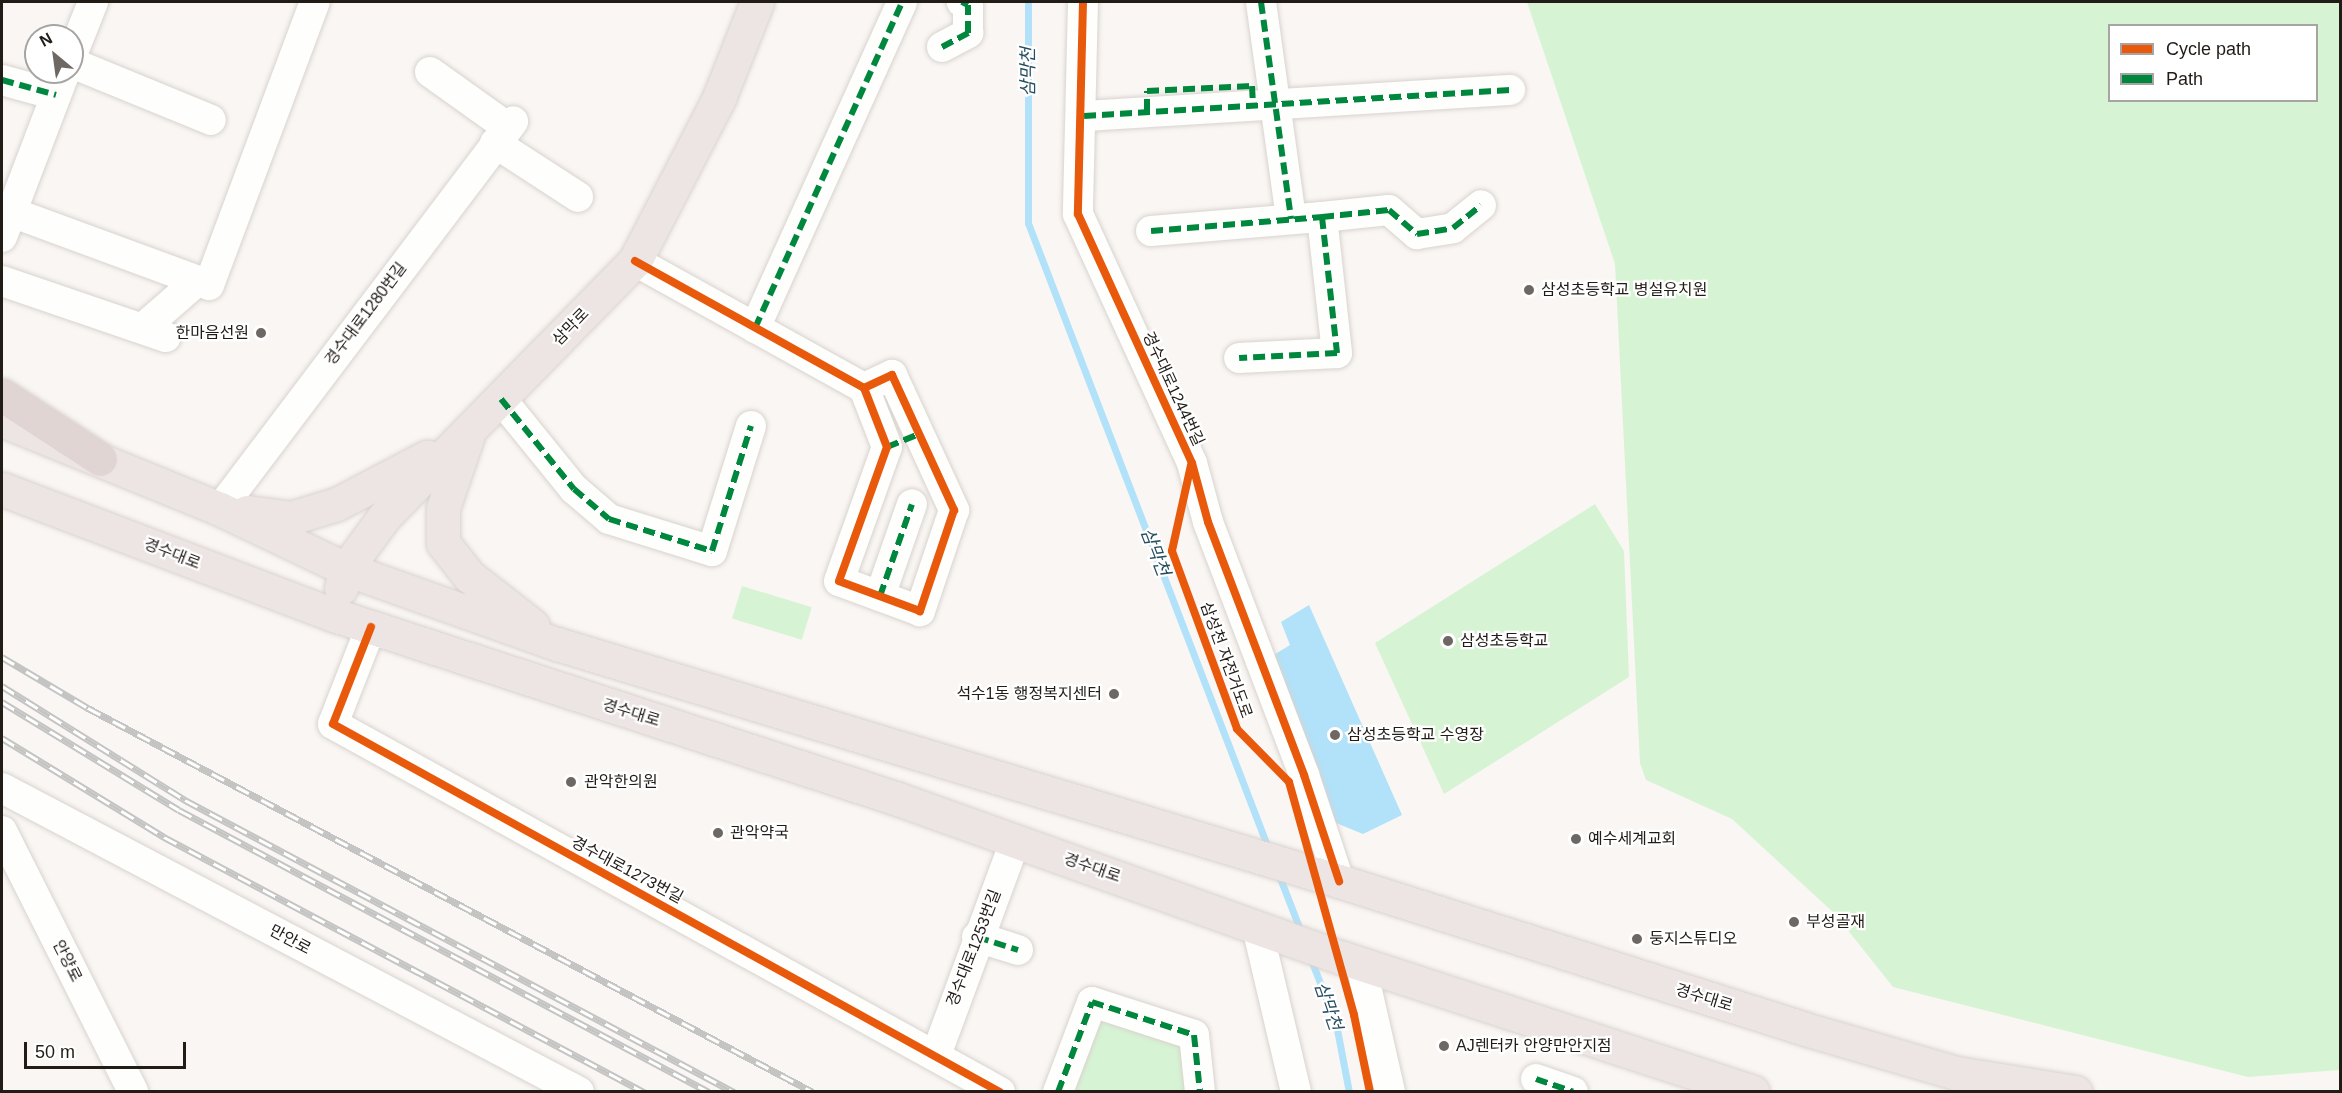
<!DOCTYPE html>
<html>
<head>
<meta charset="utf-8">
<style>
	body { margin:0 }
	#map { position:relative; width:2342px; height:1093px; overflow:hidden; background:#faf6f3; font-family:Arial,"Noto Sans KR",sans-serif }
	div>[style] { position:absolute }
	.green>* { inset:0; background:#d6f4d4; transform-origin:0 0 }
	.water>* { inset:0; background:#b1e2f9 }
	.stream>* { height:7px; margin:-3.5px; padding:0 3.5px; transform-origin:3.5px; border-radius:3.5px; background:#b1e2f9 }
	.roads { filter:drop-shadow(0 0 2px #d8d3cf) drop-shadow(0 0 2px #d8d3cf) }
	.minor>* { height:30px; margin:-15px; padding:0 15px; transform-origin:15px; border-radius:15px; background:#fefefd }
	.major>* { height:33px; margin:-16.5px; padding:0 16.5px; transform-origin:16.5px; border-radius:16.5px; background:#ece5e4 }
	.highway>* { height:33px; margin:-16.5px; padding:0 16.5px; transform-origin:16.5px; border-radius:16.5px; background:#e0d5d3 }
	.rail>* { height:7px; margin-top:-3.5px; transform-origin:0; background:repeating-linear-gradient(90deg,#fff 0 14px,#c4c4c3 0 28px); box-sizing:border-box; border-block:2px solid #c4c4c3 }
	.quiet>* { height:6px; margin-top:-3px; transform-origin:0; background:repeating-linear-gradient(90deg,#00873e 0 12px,transparent 0 18px) }
	.cycleway>* { height:8px; margin:-4px; padding:0 4px; transform-origin:4px; border-radius:4px; background:#e8590c }
	.dots>* { width:16px; height:16px; translate:-50% -50%; box-sizing:border-box; border:3px solid #fff; border-radius:50% }
	span { translate:-50% -50%; white-space:nowrap; text-align:center; line-height:1.15; -webkit-text-stroke:4.5px #fff; paint-order:stroke }
	.poi-label { font-size:16px; color:#221c17 }
	.left { translate:0 -50%; text-align:left }
	.right { translate:-100% -50%; text-align:right }
	.street-label { font-size:16px; color:#221c17 }
	.water-label { font-size:18px; color:#254e60; font-style:italic }
	.frame { position:absolute; inset:0; border:3px solid #221c17; pointer-events:none }
	.legend { position:absolute; left:2108px; top:24px; width:210px; height:78px; box-sizing:border-box; background:#fff; border:2px solid #a7a4a2; margin:0; padding:8px 10px; list-style:none; font-size:18px; color:#221c17 }
	.legend li { display:flex; align-items:center; gap:12px; height:30px }
	.legend b { width:30px; border:2px solid #a7a4a2 }
	.north { position:absolute; left:24px; top:24px; width:60px; height:60px; box-sizing:border-box; background:#fff; border:2px solid #a7a4a2; border-radius:50%; rotate:331deg; font-size:16px; font-weight:700; line-height:24px; text-align:center; color:#221c17 }
	.north::after { content:''; display:block; margin:auto; width:21px; height:27px; background:#6e6864; clip-path:polygon(50% 0,100% 100%,50% 72%,0 100%) }
	.scale { position:absolute; left:24px; top:1042px; width:162px; height:27px; box-sizing:border-box; border:3px solid #221c17; border-top:0; padding-left:8px; font-size:18px; line-height:21px; white-space:nowrap; color:#221c17; -webkit-text-stroke:4px #fff; paint-order:stroke }
</style>
</head>
<body>
<div id="map">
	<div class="green">
		<div style="clip-path:polygon(evenodd,1527px 2px,2340px 2px,2340px 1070px,2248px 1077px,1893px 987px,1835px 914px,1732px 819px,1646px 780px,1640px 763px,1615px 264px,1527px 2px,2110px 26px,2316px 26px,2316px 100px,2110px 100px,2110px 26px)"></div>
		<div style="clip-path:polygon(1595px 504px,1624px 551px,1629px 677px,1444px 794px,1375px 643px)"></div>
		<div style="left:742px;top:586px;width:73px;height:34px;rotate:17deg"></div>
		<div style="clip-path:polygon(1092px 1002px,1194px 1035px,1200px 1091px,1058px 1092px)"></div>
	</div>
	<div class="water">
		<div style="clip-path:polygon(1309px 605px,1402px 815px,1363px 834px,1336px 823px,1272px 656px,1290px 645px,1281px 622px)"></div>
	</div>
	<div class="stream">
		<div style="left:1028px;top:2px;width:221px;rotate:90deg"></div>
		<div style="left:1028px;top:223px;width:669px;rotate:68.99deg"></div>
		<div style="left:1278px;top:873px;width:63px;rotate:68.7deg"></div>
		<div style="left:1310px;top:957px;width:72px;rotate:68.8deg"></div>
		<div style="left:1336px;top:1024px;width:69px;rotate:79.2deg"></div>
	</div>
	<div class="roads">
		<div class="minor">
			<div style="left:1083px;top:2px;width:212px;rotate:91.4deg"></div>
			<div style="left:1078px;top:214px;width:274px;rotate:65.4deg"></div>
			<div style="left:1192px;top:463px;width:61px;rotate:74.8deg"></div>
			<div style="left:1208px;top:522px;width:271px;rotate:69.2deg"></div>
			<div style="left:1304px;top:775px;width:112px;rotate:71.7deg"></div>
			<div style="left:1261px;top:2px;width:219px;rotate:82.1deg"></div>
			<div style="left:942px;top:47px;width:30px;rotate:-28deg"></div>
			<div style="left:968px;top:33px;width:28px;rotate:-90deg"></div>
			<div style="left:968px;top:5px;width:7px;rotate:-153deg"></div>
			<div style="left:72px;top:55px;width:57px;rotate:-68.4deg"></div>
			<div style="left:72px;top:63px;width:150px;rotate:22.3deg"></div>
			<div style="left:430px;top:72px;width:95px;rotate:35.5deg"></div>
			<div style="left:2px;top:80px;width:56px;rotate:15.5deg"></div>
			<div style="left:1084px;top:116px;width:427px;rotate:-3.5deg"></div>
			<div style="left:495px;top:143px;width:99px;rotate:33deg"></div>
			<div style="left:11px;top:212px;width:211px;rotate:20.2deg"></div>
			<div style="left:209px;top:285px;width:302px;rotate:-69.5deg"></div>
			<div style="left:1322px;top:217px;width:67px;rotate:-6deg"></div>
			<div style="left:1389px;top:210px;width:37px;rotate:41deg"></div>
			<div style="left:1417px;top:234px;width:36px;rotate:-9deg"></div>
			<div style="left:1453px;top:228px;width:36px;rotate:-39deg"></div>
			<div style="left:1151px;top:231px;width:172px;rotate:-4.7deg"></div>
			<div style="left:1322px;top:217px;width:137px;rotate:83.7deg"></div>
			<div style="left:1337px;top:353px;width:98px;rotate:177.1deg"></div>
			<div style="left:2px;top:237px;width:177px;rotate:-69.1deg"></div>
			<div style="left:635px;top:261px;width:262px;rotate:29deg"></div>
			<div style="left:864px;top:388px;width:31px;rotate:-25deg"></div>
			<div style="left:892px;top:375px;width:149px;rotate:65.3deg"></div>
			<div style="left:954px;top:510px;width:107px;rotate:108.6deg"></div>
			<div style="left:920px;top:611px;width:86px;rotate:-159.7deg"></div>
			<div style="left:839px;top:581px;width:142px;rotate:-70.3deg"></div>
			<div style="left:887px;top:447px;width:63px;rotate:-111.3deg"></div>
			<div style="left:2px;top:281px;width:173px;rotate:18.9deg"></div>
			<div style="left:143px;top:328px;width:72px;rotate:-41deg"></div>
			<div style="left:755px;top:328px;width:358px;rotate:-65.7deg"></div>
			<div style="left:501px;top:399px;width:116px;rotate:51deg"></div>
			<div style="left:574px;top:489px;width:46px;rotate:40.6deg"></div>
			<div style="left:609px;top:519px;width:108px;rotate:17.3deg"></div>
			<div style="left:712px;top:551px;width:131px;rotate:-72.7deg"></div>
			<div style="left:220px;top:509px;width:486px;rotate:-52.9deg"></div>
			<div style="left:880px;top:596px;width:97px;rotate:-70.8deg"></div>
			<div style="left:371px;top:627px;width:104px;rotate:111.4deg"></div>
			<div style="left:333px;top:724px;width:762px;rotate:28.89deg"></div>
			<div style="left:2px;top:788px;width:652px;rotate:27.78deg"></div>
			<div style="left:2px;top:831px;width:292px;rotate:63.3deg"></div>
			<div style="left:1257px;top:927px;width:170px;rotate:76.7deg"></div>
			<div style="left:977px;top:937px;width:43px;rotate:17.6deg"></div>
			<div style="left:1361px;top:964px;width:131px;rotate:77.2deg"></div>
			<div style="left:936px;top:1055px;width:228px;rotate:-69.7deg"></div>
			<div style="left:1536px;top:1079px;width:39px;rotate:19deg"></div>
			<div style="left:1058px;top:1092px;width:96px;rotate:-69.3deg"></div>
			<div style="left:1092px;top:1002px;width:107px;rotate:17.9deg"></div>
			<div style="left:1194px;top:1035px;width:57px;rotate:84deg"></div>
		</div>
		<div class="major">
			<div style="left:2px;top:420px;width:235px;rotate:22.2deg"></div>
			<div style="left:220px;top:509px;width:140px;rotate:25.5deg"></div>
			<div style="left:346px;top:569px;width:224px;rotate:19.6deg"></div>
			<div style="left:557px;top:644px;width:817px;rotate:16.86deg"></div>
			<div style="left:1339px;top:881px;width:489px;rotate:17.6deg"></div>
			<div style="left:1805px;top:1029px;width:157px;rotate:16.2deg"></div>
			<div style="left:1956px;top:1073px;width:121px;rotate:9.1deg"></div>
			<div style="left:467px;top:438px;width:74px;rotate:108.9deg"></div>
			<div style="left:443px;top:508px;width:35px;rotate:90deg"></div>
			<div style="left:443px;top:543px;width:42px;rotate:51.8deg"></div>
			<div style="left:469px;top:576px;width:81px;rotate:38deg"></div>
			<div style="left:2px;top:489px;width:355px;rotate:20.8deg"></div>
			<div style="left:334px;top:615px;width:593px;rotate:18.07deg"></div>
			<div style="left:898px;top:799px;width:473px;rotate:19.7deg"></div>
			<div style="left:1343px;top:958px;width:431px;rotate:18.1deg"></div>
			<div style="left:247px;top:512px;width:44px;rotate:7.8deg"></div>
			<div style="left:291px;top:518px;width:48px;rotate:-16.9deg"></div>
			<div style="left:337px;top:504px;width:102px;rotate:-27.6deg"></div>
			<div style="left:341px;top:588px;width:20px;rotate:-75deg"></div>
			<div style="left:346px;top:569px;width:64px;rotate:-53.8deg"></div>
			<div style="left:384px;top:517px;width:359px;rotate:-45.6deg"></div>
			<div style="left:635px;top:261px;width:183px;rotate:-62.7deg"></div>
			<div style="left:719px;top:98px;width:103px;rotate:-68.4deg"></div>
		</div>
		<div class="highway">
			<div style="left:2px;top:395px;width:117px;rotate:33.1deg"></div>
		</div>
	</div>
	<div class="rail">
		<div style="left:2px;top:657px;width:100px;rotate:30.7deg"></div>
		<div style="left:88px;top:708px;width:820px;rotate:27.91deg"></div>
		<div style="left:2px;top:686px;width:216px;rotate:31.9deg"></div>
		<div style="left:185px;top:800px;width:622px;rotate:28.01deg"></div>
		<div style="left:2px;top:702px;width:207px;rotate:31.4deg"></div>
		<div style="left:179px;top:810px;width:600px;rotate:28.02deg"></div>
		<div style="left:2px;top:738px;width:190px;rotate:31.4deg"></div>
		<div style="left:164px;top:837px;width:544px;rotate:27.98deg"></div>
	</div>
	<div class="quiet">
		<div style="left:1261px;top:2px;width:219px;rotate:82.1deg"></div>
		<div style="left:942px;top:47px;width:30px;rotate:-28deg"></div>
		<div style="left:968px;top:33px;width:28px;rotate:-90deg"></div>
		<div style="left:968px;top:5px;width:7px;rotate:-153deg"></div>
		<div style="left:2px;top:80px;width:56px;rotate:15.5deg"></div>
		<div style="left:1147px;top:111px;width:20px;rotate:-90deg"></div>
		<div style="left:1147px;top:91px;width:105px;rotate:-2.7deg"></div>
		<div style="left:1252px;top:86px;width:19px;rotate:87deg"></div>
		<div style="left:1084px;top:116px;width:427px;rotate:-3.5deg"></div>
		<div style="left:1322px;top:217px;width:67px;rotate:-6deg"></div>
		<div style="left:1389px;top:210px;width:37px;rotate:41deg"></div>
		<div style="left:1417px;top:234px;width:36px;rotate:-9deg"></div>
		<div style="left:1453px;top:228px;width:36px;rotate:-39deg"></div>
		<div style="left:1151px;top:231px;width:172px;rotate:-4.7deg"></div>
		<div style="left:1322px;top:217px;width:137px;rotate:83.7deg"></div>
		<div style="left:1337px;top:353px;width:98px;rotate:177.1deg"></div>
		<div style="left:755px;top:328px;width:358px;rotate:-65.7deg"></div>
		<div style="left:501px;top:399px;width:116px;rotate:51deg"></div>
		<div style="left:574px;top:489px;width:46px;rotate:40.6deg"></div>
		<div style="left:609px;top:519px;width:108px;rotate:17.3deg"></div>
		<div style="left:712px;top:551px;width:131px;rotate:-72.7deg"></div>
		<div style="left:887px;top:447px;width:35px;rotate:-22deg"></div>
		<div style="left:880px;top:596px;width:97px;rotate:-70.8deg"></div>
		<div style="left:977px;top:937px;width:43px;rotate:17.6deg"></div>
		<div style="left:1536px;top:1079px;width:39px;rotate:19deg"></div>
		<div style="left:1058px;top:1092px;width:96px;rotate:-69.3deg"></div>
		<div style="left:1092px;top:1002px;width:107px;rotate:17.9deg"></div>
		<div style="left:1194px;top:1035px;width:57px;rotate:84deg"></div>
	</div>
	<div class="cycleway">
		<div style="left:1083px;top:2px;width:212px;rotate:91.4deg"></div>
		<div style="left:1078px;top:214px;width:274px;rotate:65.4deg"></div>
		<div style="left:1192px;top:463px;width:61px;rotate:74.8deg"></div>
		<div style="left:1208px;top:522px;width:271px;rotate:69.2deg"></div>
		<div style="left:1304px;top:775px;width:112px;rotate:71.7deg"></div>
		<div style="left:635px;top:261px;width:262px;rotate:29deg"></div>
		<div style="left:864px;top:388px;width:31px;rotate:-25deg"></div>
		<div style="left:892px;top:375px;width:149px;rotate:65.3deg"></div>
		<div style="left:954px;top:510px;width:107px;rotate:108.6deg"></div>
		<div style="left:920px;top:611px;width:86px;rotate:-159.7deg"></div>
		<div style="left:839px;top:581px;width:142px;rotate:-70.3deg"></div>
		<div style="left:887px;top:447px;width:63px;rotate:-111.3deg"></div>
		<div style="left:1191px;top:465px;width:88px;rotate:102.5deg"></div>
		<div style="left:1172px;top:551px;width:189px;rotate:69.9deg"></div>
		<div style="left:1237px;top:729px;width:74px;rotate:45.5deg"></div>
		<div style="left:1289px;top:782px;width:242px;rotate:74.4deg"></div>
		<div style="left:1354px;top:1015px;width:79px;rotate:78.3deg"></div>
		<div style="left:371px;top:627px;width:104px;rotate:111.4deg"></div>
		<div style="left:333px;top:724px;width:762px;rotate:28.89deg"></div>
	</div>
	<div class="dots">
		<div style="left:1529px;top:290px;background:#6e6864"></div>
		<div style="left:261px;top:333px;background:#6e6864"></div>
		<div style="left:1448px;top:641px;background:#6e6864"></div>
		<div style="left:1114px;top:694px;background:#6e6864"></div>
		<div style="left:1335px;top:735px;background:#6e6864"></div>
		<div style="left:571px;top:782px;background:#6e6864"></div>
		<div style="left:718px;top:833px;background:#6e6864"></div>
		<div style="left:1576px;top:839px;background:#6e6864"></div>
		<div style="left:1794px;top:922px;background:#6e6864"></div>
		<div style="left:1637px;top:939px;background:#6e6864"></div>
		<div style="left:1444px;top:1046px;background:#6e6864"></div>
	</div>
	<div class="poi-label">
		<span class="left" style="left:1541px;top:290px">삼성초등학교 병설유치원</span>
		<span class="right" style="left:249px;top:333px">한마음선원</span>
		<span class="left" style="left:1460px;top:641px">삼성초등학교</span>
		<span class="right" style="left:1102px;top:694px">석수1동 행정복지센터</span>
		<span class="left" style="left:1347px;top:735px">삼성초등학교 수영장</span>
		<span class="left" style="left:584px;top:782px">관악한의원</span>
		<span class="left" style="left:730px;top:833px">관악약국</span>
		<span class="left" style="left:1588px;top:839px">예수세계교회</span>
		<span class="left" style="left:1806px;top:922px">부성골재</span>
		<span class="left" style="left:1649px;top:939px">둥지스튜디오</span>
		<span class="left" style="left:1456px;top:1046px">AJ렌터카 안양만안지점</span>
	</div>
	<div class="street-label">
		<span style="left:366px;top:314px;rotate:-53deg">경수대로1280번길</span>
		<span style="left:571px;top:327px;rotate:-46deg">삼막로</span>
		<span style="left:1173px;top:389px;rotate:65deg">경수대로1244번길</span>
		<span style="left:172px;top:554px;rotate:21deg">경수대로</span>
		<span style="left:1226px;top:660px;rotate:70deg">삼성천 자전거도로</span>
		<span style="left:631px;top:713px;rotate:17deg">경수대로</span>
		<span style="left:1092px;top:868px;rotate:19deg">경수대로</span>
		<span style="left:627px;top:870px;rotate:28deg">경수대로1273번길</span>
		<span style="left:290px;top:940px;rotate:28deg">만안로</span>
		<span style="left:974px;top:948px;rotate:-69deg">경수대로1253번길</span>
		<span style="left:67px;top:961px;rotate:63deg">안양로</span>
		<span style="left:1704px;top:998px;rotate:17deg">경수대로</span>
	</div>
	<div class="water-label">
		<span style="left:1028px;top:72px;rotate:-90deg">삼막천</span>
		<span style="left:1155px;top:552px;rotate:69deg">삼막천</span>
		<span style="left:1328px;top:1006px;rotate:71deg">삼막천</span>
	</div>
	<div class="frame"></div>
	<ul class="legend">
	<li><b style="height:8px;background:#e8590c"></b>Cycle path</li>
	<li><b style="height:8px;background:#00873e"></b>Path</li>
	</ul>
	<div class="north">N</div>
	<div class="scale">50 m</div>
</div>
</body>
</html>
